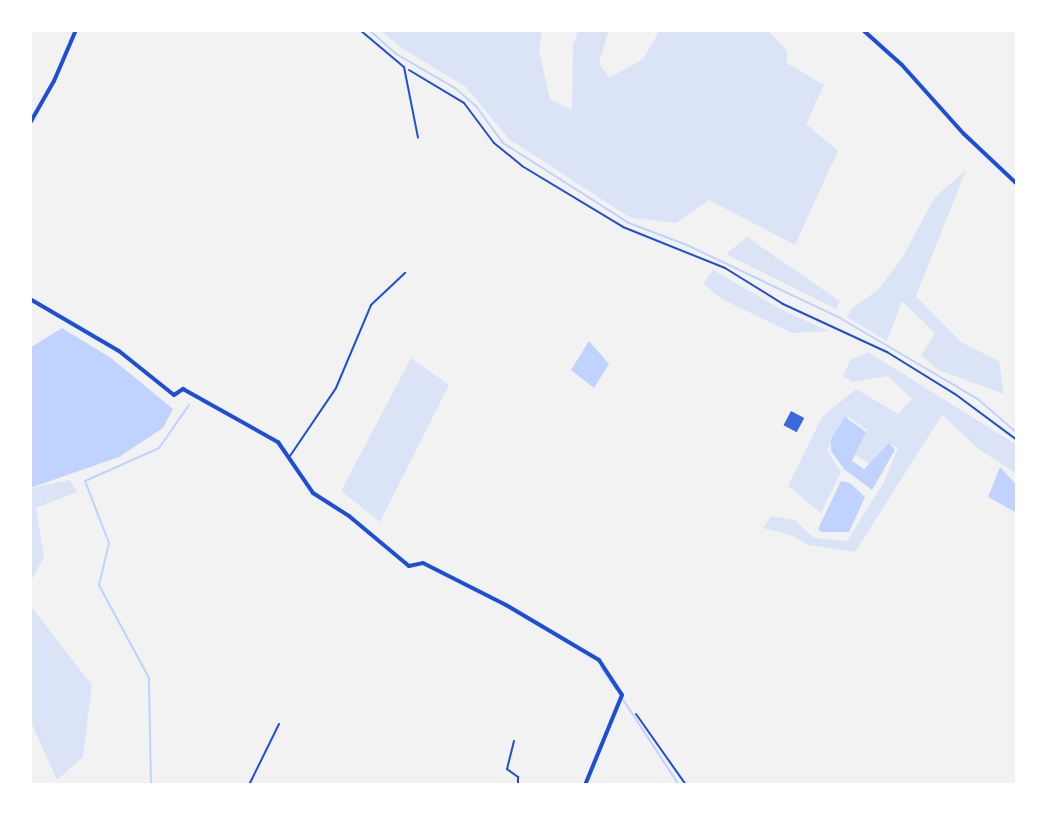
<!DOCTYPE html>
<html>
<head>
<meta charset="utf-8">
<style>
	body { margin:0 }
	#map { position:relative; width:1047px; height:815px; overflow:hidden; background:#f2f2f2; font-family:"Source Serif 4",serif }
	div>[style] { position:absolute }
	.green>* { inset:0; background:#dbe4f7 }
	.water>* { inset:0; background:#bfd3fe }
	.stream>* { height:2px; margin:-1px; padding:0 1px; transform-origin:1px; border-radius:1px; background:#bfd3fe }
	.building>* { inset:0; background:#3d67dc; transform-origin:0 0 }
	.path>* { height:2px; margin:-1px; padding:0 1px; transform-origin:1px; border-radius:1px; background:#1d4ed8 }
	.service>* { height:2px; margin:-1px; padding:0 1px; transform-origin:1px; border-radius:1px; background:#1d4ed8 }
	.minor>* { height:4px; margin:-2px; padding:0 2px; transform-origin:2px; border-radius:2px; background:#1d4ed8 }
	span { translate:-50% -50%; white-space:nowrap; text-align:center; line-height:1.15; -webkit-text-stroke:7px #fff; paint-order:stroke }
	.frame { position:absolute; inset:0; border:32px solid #fff; pointer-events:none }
</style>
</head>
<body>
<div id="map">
	<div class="green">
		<div style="clip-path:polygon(380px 30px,542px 30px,539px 50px,550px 99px,572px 110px,573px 46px,578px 30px,609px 30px,599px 63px,609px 78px,643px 59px,660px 30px,768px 30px,787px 51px,787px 63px,824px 85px,806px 124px,838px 151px,795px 245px,709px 200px,676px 223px,629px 217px,509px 139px,466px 87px,403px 49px)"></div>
		<div style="clip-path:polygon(966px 170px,916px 296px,961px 342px,999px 361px,1004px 394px,938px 370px,921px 355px,935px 333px,902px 301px,887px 341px,847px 317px,852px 308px,878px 290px,902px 258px,935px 197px)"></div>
		<div style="clip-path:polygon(747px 237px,840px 301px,836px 309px,726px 254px)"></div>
		<div style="clip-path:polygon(713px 270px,786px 312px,829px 331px,792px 333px,722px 299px,703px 284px)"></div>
		<div style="clip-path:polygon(868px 352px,1017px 445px,1017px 474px,980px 450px,942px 415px,855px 552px,808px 545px,793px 536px,763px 528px,771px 516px,795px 520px,814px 538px,847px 541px,884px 482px,898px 448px,892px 445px,870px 464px,855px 455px,867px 430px,849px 417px,827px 450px,841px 472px,821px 513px,788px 486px,822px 417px,856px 389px,898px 414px,912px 399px,888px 376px,852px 382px,843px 376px,850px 360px)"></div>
		<div style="clip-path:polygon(411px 358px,449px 385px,380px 522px,341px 491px)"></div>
		<div style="clip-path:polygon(70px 480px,77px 492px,36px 508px,44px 557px,30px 583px,30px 488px)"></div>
		<div style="clip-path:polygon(30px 605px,92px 685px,83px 757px,57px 780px,30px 720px)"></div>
	</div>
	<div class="water">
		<div style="clip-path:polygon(62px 328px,111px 358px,173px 409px,163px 428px,119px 457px,30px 488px,30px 348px)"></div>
		<div style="clip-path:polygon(589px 341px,609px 364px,594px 388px,571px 370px)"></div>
		<div style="clip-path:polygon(845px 417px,866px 432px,852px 461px,864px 469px,889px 443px,895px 450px,872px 490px,844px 469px,831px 451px,831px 439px)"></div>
		<div style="clip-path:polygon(1000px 467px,1017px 485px,1017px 513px,988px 497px)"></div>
		<div style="clip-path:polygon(841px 481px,850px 483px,865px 497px,849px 532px,821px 532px,818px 529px)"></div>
	</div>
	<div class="stream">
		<div style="left:369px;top:30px;width:38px;rotate:41deg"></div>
		<div style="left:398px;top:55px;width:66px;rotate:30.1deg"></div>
		<div style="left:455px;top:88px;width:28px;rotate:41deg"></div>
		<div style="left:476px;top:106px;width:46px;rotate:53.9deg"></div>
		<div style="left:503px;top:143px;width:149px;rotate:32.4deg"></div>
		<div style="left:629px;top:223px;width:62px;rotate:20.8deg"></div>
		<div style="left:687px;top:245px;width:170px;rotate:25.5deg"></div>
		<div style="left:840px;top:318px;width:161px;rotate:30.5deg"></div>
		<div style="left:979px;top:400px;width:50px;rotate:41deg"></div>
		<div style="left:601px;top:667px;width:27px;rotate:56deg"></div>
		<div style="left:622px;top:698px;width:104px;rotate:56.8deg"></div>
		<div style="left:151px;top:785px;width:107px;rotate:-91.1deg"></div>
		<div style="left:149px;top:678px;width:106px;rotate:-118.3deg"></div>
		<div style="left:99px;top:585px;width:43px;rotate:-76.6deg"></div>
		<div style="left:109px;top:543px;width:66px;rotate:-111.2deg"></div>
		<div style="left:85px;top:481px;width:81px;rotate:-24deg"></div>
		<div style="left:159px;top:448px;width:52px;rotate:-55.1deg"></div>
	</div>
	<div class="building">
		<div style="left:791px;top:411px;width:15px;height:16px;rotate:28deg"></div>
	</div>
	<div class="path">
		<div style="left:409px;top:70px;width:64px;rotate:31deg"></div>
		<div style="left:464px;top:103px;width:50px;rotate:53.1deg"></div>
		<div style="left:494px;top:143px;width:36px;rotate:39deg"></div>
		<div style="left:522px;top:166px;width:118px;rotate:31.1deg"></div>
		<div style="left:623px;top:227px;width:110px;rotate:21.9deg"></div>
		<div style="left:725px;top:268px;width:68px;rotate:31.8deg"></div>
		<div style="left:783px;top:304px;width:115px;rotate:24.8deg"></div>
		<div style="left:887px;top:352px;width:80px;rotate:31.7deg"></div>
		<div style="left:955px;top:394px;width:77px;rotate:36.6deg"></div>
	</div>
	<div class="service">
		<div style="left:360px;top:30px;width:57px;rotate:40.1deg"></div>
		<div style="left:404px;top:67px;width:72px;rotate:78.8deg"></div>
		<div style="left:290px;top:456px;width:82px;rotate:-55.9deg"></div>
		<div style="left:336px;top:388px;width:90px;rotate:-67.1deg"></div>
		<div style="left:371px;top:305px;width:47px;rotate:-43.3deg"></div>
		<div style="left:636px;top:714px;width:87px;rotate:54.8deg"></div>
		<div style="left:514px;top:741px;width:29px;rotate:104deg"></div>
		<div style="left:507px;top:769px;width:14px;rotate:36deg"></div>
		<div style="left:518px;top:777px;width:8px;rotate:90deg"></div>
		<div style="left:249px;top:785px;width:68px;rotate:-63.8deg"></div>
		<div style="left:768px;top:785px;width:8px"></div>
	</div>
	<div class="minor">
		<div style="left:863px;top:30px;width:52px;rotate:41.9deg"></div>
		<div style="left:902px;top:65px;width:93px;rotate:48.1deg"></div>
		<div style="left:964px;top:134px;width:73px;rotate:43.3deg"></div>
		<div style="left:30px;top:123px;width:48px;rotate:-60.3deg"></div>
		<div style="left:54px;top:81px;width:56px;rotate:-66.7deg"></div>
		<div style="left:30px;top:299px;width:103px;rotate:30.3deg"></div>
		<div style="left:119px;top:351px;width:70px;rotate:38.7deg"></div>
		<div style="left:174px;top:395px;width:11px;rotate:-34deg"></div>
		<div style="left:183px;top:389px;width:109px;rotate:29.2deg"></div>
		<div style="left:278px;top:442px;width:62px;rotate:55.5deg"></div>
		<div style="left:313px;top:493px;width:43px;rotate:32.6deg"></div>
		<div style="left:349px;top:516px;width:78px;rotate:39.8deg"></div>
		<div style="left:409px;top:566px;width:14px;rotate:-12deg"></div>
		<div style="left:423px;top:563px;width:93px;rotate:26.8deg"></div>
		<div style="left:506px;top:605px;width:108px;rotate:30.6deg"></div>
		<div style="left:599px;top:660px;width:42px;rotate:56.7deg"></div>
		<div style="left:622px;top:695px;width:97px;rotate:112.3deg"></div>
	</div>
	<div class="frame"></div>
</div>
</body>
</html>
